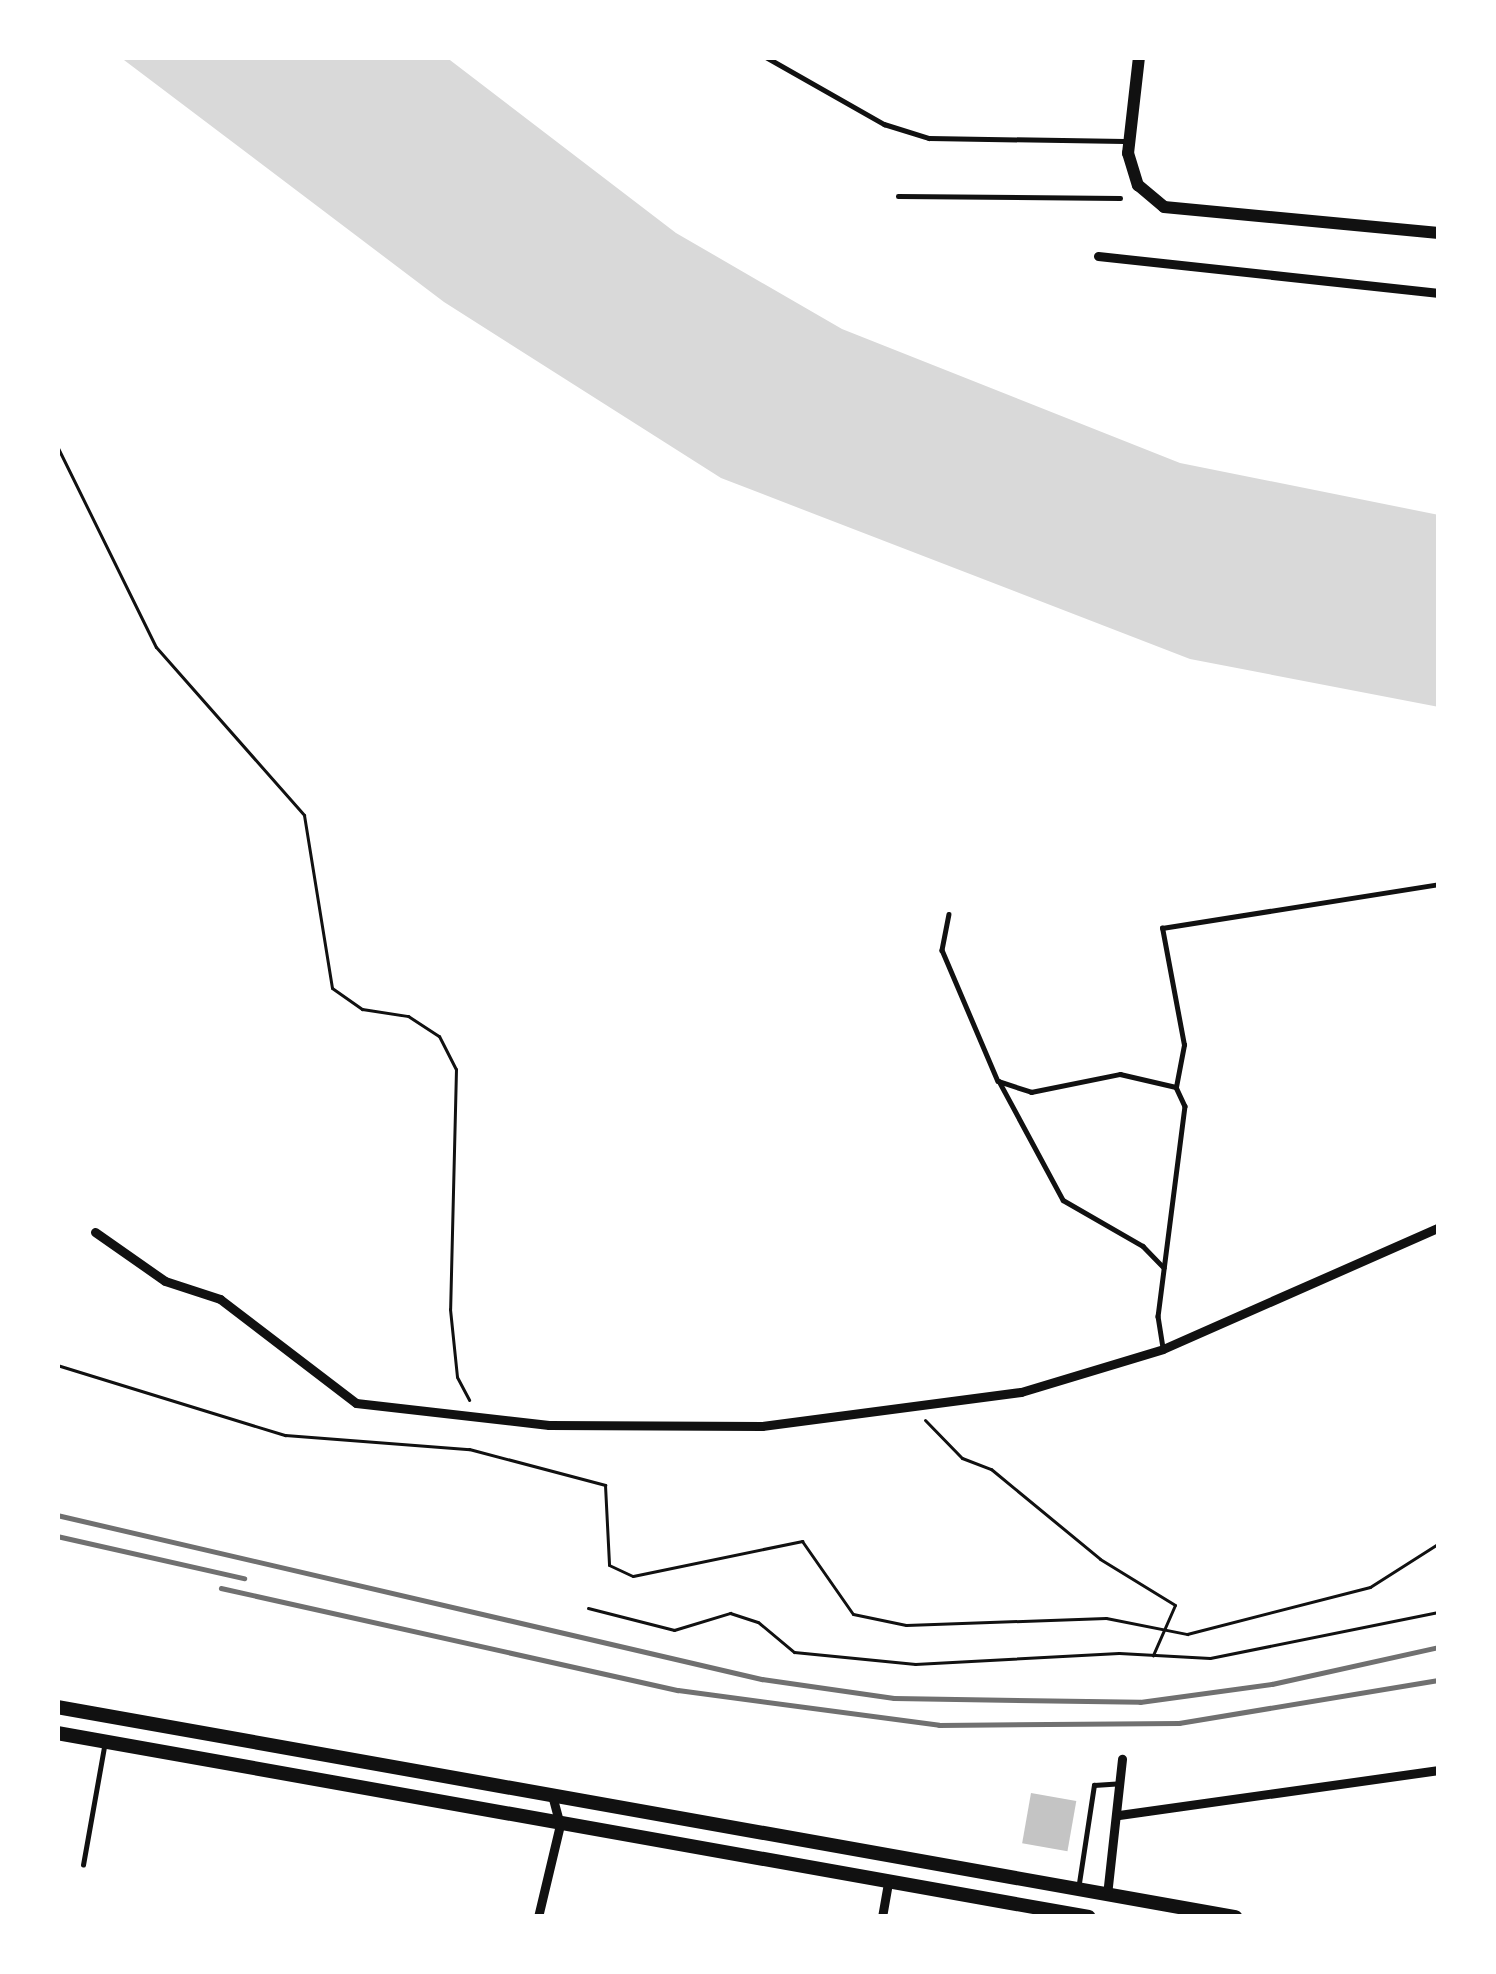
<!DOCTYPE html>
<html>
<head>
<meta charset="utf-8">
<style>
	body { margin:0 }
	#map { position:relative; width:1496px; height:1974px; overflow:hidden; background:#fff; font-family:Montserrat,sans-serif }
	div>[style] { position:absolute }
	.water>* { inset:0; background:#d9d9d9 }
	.building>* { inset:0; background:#c4c4c4; transform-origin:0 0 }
	.path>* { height:3px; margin:-1.5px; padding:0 1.5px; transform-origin:1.5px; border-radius:1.5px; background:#111 }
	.service>* { height:4.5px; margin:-2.25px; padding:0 2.25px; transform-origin:2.25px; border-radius:2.25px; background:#111 }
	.minor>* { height:9px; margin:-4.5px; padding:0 4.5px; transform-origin:4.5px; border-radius:4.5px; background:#111 }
	.secondary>* { height:12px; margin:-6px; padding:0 6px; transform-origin:6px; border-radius:6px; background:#111 }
	.primary>* { height:14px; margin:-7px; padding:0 7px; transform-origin:7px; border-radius:7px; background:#111 }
	.rail>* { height:4.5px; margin:-2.25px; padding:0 2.25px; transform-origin:2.25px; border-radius:2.25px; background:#707070 }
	span { translate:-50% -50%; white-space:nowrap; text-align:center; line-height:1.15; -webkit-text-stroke:12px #fff; paint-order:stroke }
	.frame { position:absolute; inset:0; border:60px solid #fff; pointer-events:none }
</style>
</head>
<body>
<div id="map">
	<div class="water">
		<div style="clip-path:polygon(120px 57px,446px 57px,676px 233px,842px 329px,1180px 463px,1439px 515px,1439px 707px,1190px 659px,721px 478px,444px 302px)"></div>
	</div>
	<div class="building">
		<div style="left:1031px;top:1793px;width:46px;height:51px;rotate:10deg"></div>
	</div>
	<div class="path">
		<div style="left:57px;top:446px;width:224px;rotate:63.8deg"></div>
		<div style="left:156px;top:647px;width:224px;rotate:48.6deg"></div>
		<div style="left:304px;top:815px;width:175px;rotate:80.8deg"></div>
		<div style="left:332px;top:988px;width:37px;rotate:35deg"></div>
		<div style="left:362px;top:1009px;width:47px;rotate:8.7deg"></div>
		<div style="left:408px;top:1016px;width:37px;rotate:33deg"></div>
		<div style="left:439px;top:1036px;width:37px;rotate:63deg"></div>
		<div style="left:456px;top:1069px;width:240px;rotate:91.4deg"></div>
		<div style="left:450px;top:1309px;width:68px;rotate:84.1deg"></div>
		<div style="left:457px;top:1377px;width:26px;rotate:62deg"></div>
		<div style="left:57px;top:1365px;width:239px;rotate:17.1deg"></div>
		<div style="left:285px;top:1435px;width:185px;rotate:4.4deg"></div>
		<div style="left:469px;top:1449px;width:141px;rotate:14.8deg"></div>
		<div style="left:605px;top:1485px;width:80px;rotate:87.1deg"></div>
		<div style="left:609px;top:1565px;width:26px;rotate:25deg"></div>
		<div style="left:633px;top:1576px;width:173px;rotate:-11.7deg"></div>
		<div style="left:802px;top:1541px;width:89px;rotate:55.1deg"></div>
		<div style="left:853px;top:1614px;width:54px;rotate:11.7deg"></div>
		<div style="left:906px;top:1625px;width:200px;rotate:-2deg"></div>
		<div style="left:1106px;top:1618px;width:83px;rotate:11.2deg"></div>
		<div style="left:1187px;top:1634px;width:189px;rotate:-14.4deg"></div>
		<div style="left:1370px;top:1587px;width:82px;rotate:-32.5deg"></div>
		<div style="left:925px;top:1420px;width:53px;rotate:45.8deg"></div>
		<div style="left:962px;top:1458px;width:31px;rotate:21deg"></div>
		<div style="left:991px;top:1469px;width:141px;rotate:39.5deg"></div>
		<div style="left:1100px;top:1559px;width:88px;rotate:31.5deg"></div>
		<div style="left:1175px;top:1605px;width:55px;rotate:113.7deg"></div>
		<div style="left:588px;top:1608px;width:89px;rotate:14.3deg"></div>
		<div style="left:674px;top:1630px;width:59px;rotate:-16.9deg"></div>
		<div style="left:730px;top:1613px;width:29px;rotate:18deg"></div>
		<div style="left:758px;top:1622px;width:47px;rotate:39.8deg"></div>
		<div style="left:794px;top:1652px;width:122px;rotate:5.7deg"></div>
		<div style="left:915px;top:1664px;width:204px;rotate:-3.1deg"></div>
		<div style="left:1119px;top:1653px;width:91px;rotate:3.1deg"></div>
		<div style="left:1210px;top:1658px;width:234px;rotate:-11.4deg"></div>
	</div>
	<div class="service">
		<div style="left:766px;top:57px;width:136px;rotate:29.6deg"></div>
		<div style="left:884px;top:124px;width:47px;rotate:17.3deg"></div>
		<div style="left:929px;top:138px;width:195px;rotate:0.9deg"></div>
		<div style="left:898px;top:196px;width:222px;rotate:0.5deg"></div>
		<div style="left:949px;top:914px;width:37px;rotate:101deg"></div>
		<div style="left:942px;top:950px;width:142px;rotate:66.9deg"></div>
		<div style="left:998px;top:1081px;width:35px;rotate:18deg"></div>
		<div style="left:1031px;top:1092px;width:91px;rotate:-11.4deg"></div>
		<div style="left:1120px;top:1074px;width:57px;rotate:13.1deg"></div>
		<div style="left:1176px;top:1087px;width:21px;rotate:65deg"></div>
		<div style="left:1185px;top:1106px;width:212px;rotate:97.3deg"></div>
		<div style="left:1158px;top:1316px;width:33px;rotate:81deg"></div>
		<div style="left:999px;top:1081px;width:135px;rotate:61.7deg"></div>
		<div style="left:1063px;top:1200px;width:92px;rotate:29.9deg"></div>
		<div style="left:1143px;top:1246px;width:30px;rotate:46deg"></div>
		<div style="left:1176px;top:1087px;width:43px;rotate:-79.2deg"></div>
		<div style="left:1184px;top:1045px;width:119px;rotate:-100.6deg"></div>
		<div style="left:1162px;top:928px;width:280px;rotate:-9deg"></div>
		<div style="left:83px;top:1865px;width:120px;rotate:-79.9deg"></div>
		<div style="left:1079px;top:1883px;width:99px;rotate:-81.3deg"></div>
		<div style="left:1094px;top:1785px;width:26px;rotate:-4deg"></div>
	</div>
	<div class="minor">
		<div style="left:1098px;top:256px;width:343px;rotate:6.2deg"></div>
		<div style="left:95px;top:1232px;width:85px;rotate:35deg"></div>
		<div style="left:165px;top:1281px;width:58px;rotate:18.1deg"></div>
		<div style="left:220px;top:1299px;width:171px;rotate:37.4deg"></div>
		<div style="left:356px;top:1403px;width:194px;rotate:6.5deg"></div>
		<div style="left:549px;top:1425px;width:213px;rotate:0.3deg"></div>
		<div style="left:762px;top:1426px;width:261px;rotate:-7.5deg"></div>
		<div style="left:1021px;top:1392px;width:148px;rotate:-16.8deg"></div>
		<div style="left:1163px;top:1349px;width:302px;rotate:-23.8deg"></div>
		<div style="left:1119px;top:1815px;width:323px;rotate:-8deg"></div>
		<div style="left:1107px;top:1895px;width:137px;rotate:-83.7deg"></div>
		<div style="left:538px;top:1917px;width:95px;rotate:-76.6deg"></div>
		<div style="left:560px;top:1825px;width:28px;rotate:-105deg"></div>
		<div style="left:882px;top:1917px;width:36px;rotate:-80deg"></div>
	</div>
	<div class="secondary">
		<div style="left:1139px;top:57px;width:97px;rotate:96.5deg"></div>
		<div style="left:1128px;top:153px;width:34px;rotate:73deg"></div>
		<div style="left:1138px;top:185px;width:34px;rotate:40deg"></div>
		<div style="left:1164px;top:207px;width:276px;rotate:5.4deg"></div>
	</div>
	<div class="primary">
		<div style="left:57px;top:1707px;width:1197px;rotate:10.11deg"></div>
		<div style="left:57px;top:1733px;width:1048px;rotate:10.11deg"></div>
	</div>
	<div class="rail">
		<div style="left:57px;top:1515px;width:724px;rotate:13.1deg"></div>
		<div style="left:762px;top:1679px;width:133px;rotate:8.2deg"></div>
		<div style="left:894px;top:1698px;width:246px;rotate:0.9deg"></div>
		<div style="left:1140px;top:1702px;width:133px;rotate:-7.8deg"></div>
		<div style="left:1272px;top:1684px;width:171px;rotate:-12.5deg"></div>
		<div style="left:57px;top:1536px;width:192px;rotate:12.7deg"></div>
		<div style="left:221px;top:1588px;width:468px;rotate:12.6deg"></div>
		<div style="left:678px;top:1690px;width:263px;rotate:7.6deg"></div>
		<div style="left:939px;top:1725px;width:240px;rotate:-0.5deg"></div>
		<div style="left:1179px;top:1723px;width:264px;rotate:-9.4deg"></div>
	</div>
	<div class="frame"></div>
</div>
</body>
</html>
